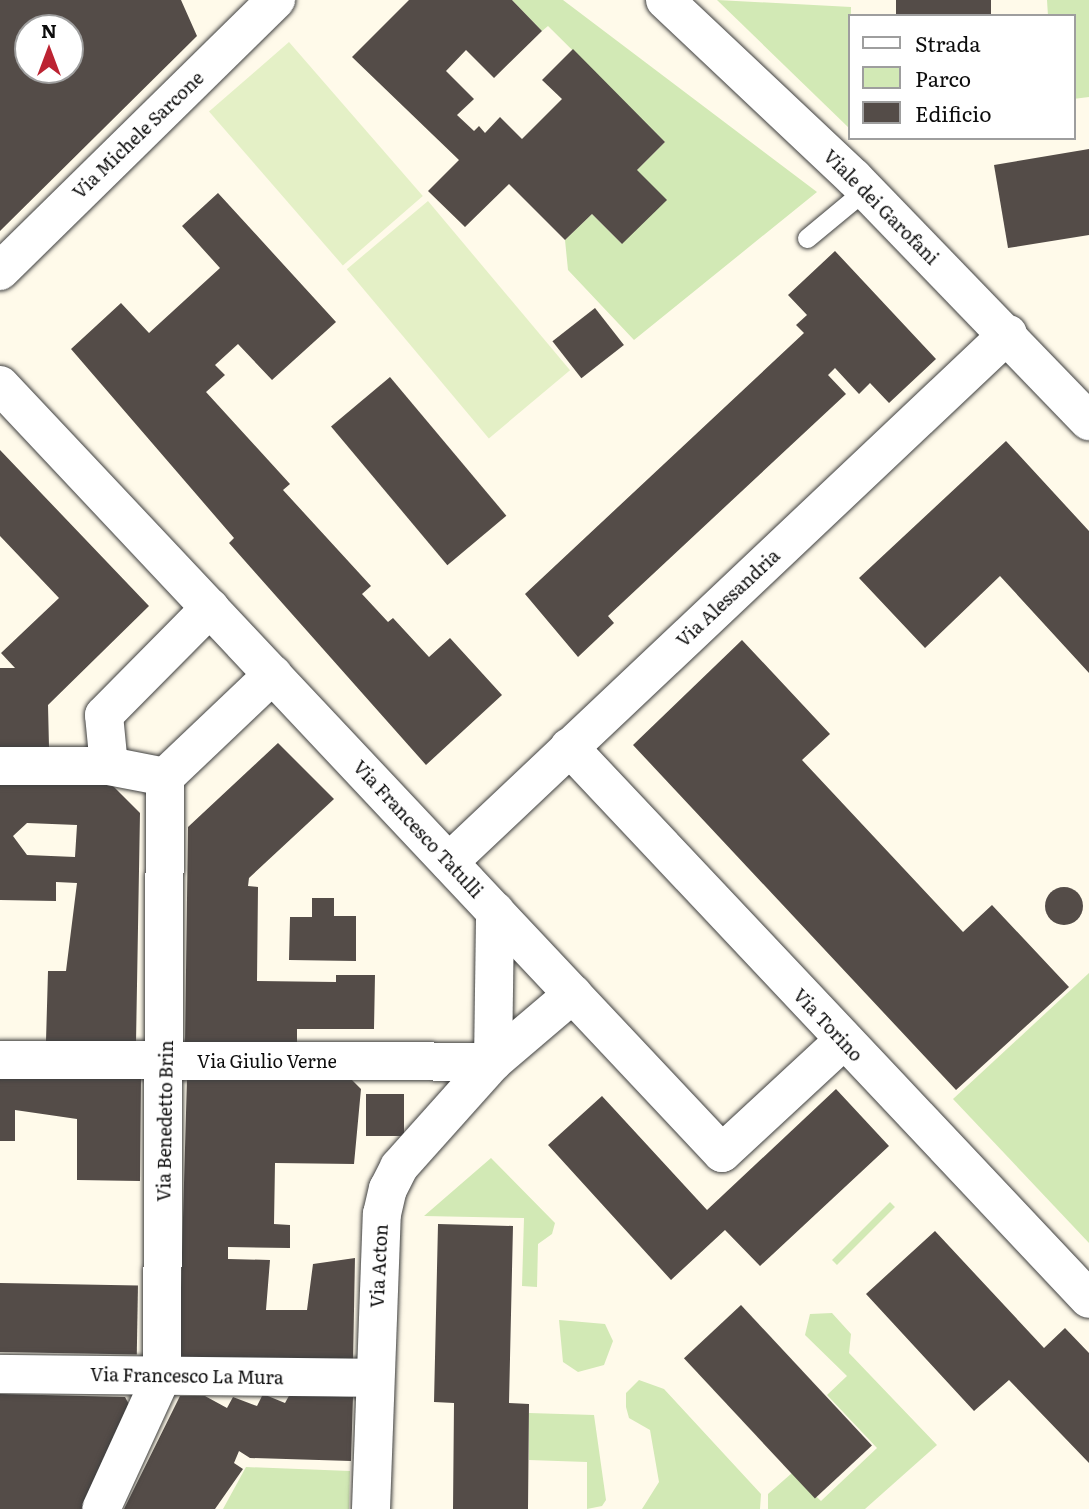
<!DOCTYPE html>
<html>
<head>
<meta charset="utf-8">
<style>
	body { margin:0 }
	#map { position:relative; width:1089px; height:1509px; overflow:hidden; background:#fffaea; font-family:Literata,serif }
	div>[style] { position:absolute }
	.green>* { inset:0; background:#d2e9b5; transform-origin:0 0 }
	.pitch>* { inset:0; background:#e4f0c6; transform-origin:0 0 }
	.building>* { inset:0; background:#544c48; transform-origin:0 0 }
	.round { border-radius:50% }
	.roads { filter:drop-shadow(0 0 2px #3f3f3f) drop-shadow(0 0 2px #3f3f3f) }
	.lane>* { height:19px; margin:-9.5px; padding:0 9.5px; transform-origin:9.5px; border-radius:9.5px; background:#fff }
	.street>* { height:38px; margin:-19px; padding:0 19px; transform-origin:19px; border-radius:19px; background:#fff }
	span { translate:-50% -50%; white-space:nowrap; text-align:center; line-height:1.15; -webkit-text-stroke:7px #fff; paint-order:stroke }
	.street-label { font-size:18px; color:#0c0c0c }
	.legend { position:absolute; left:848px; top:14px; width:228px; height:126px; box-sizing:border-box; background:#fff; border:2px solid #9e9e9e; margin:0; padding:9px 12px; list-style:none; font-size:21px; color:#0c0c0c }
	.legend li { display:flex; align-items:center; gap:14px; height:35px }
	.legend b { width:35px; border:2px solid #9e9e9e }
	.north { position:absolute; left:14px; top:14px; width:70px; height:70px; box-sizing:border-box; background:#fff; border:2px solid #9e9e9e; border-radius:50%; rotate:0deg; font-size:19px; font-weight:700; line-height:28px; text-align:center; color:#0c0c0c }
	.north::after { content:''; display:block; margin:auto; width:24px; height:32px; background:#bc2332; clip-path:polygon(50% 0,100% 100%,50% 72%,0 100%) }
</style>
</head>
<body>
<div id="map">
	<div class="green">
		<div style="clip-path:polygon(512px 0,563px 0,817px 192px,634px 340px,568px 270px,565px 240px,592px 214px,622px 244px,637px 170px,665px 142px,548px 26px,542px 31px)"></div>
		<div style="clip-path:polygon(717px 0,851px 7px,849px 128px)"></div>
		<div style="clip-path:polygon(1047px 0,1089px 0,1089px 97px,1073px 99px,1073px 16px,1048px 16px)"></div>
		<div style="clip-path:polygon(1089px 973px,1089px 1243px,953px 1099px)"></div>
		<div style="clip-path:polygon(491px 1158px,555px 1223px,552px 1234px,538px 1244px,537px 1287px,522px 1286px,524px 1218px,424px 1216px)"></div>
		<div style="left:890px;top:1202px;width:7px;height:82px;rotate:45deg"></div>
		<div style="clip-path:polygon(832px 1313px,851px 1334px,849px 1353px,937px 1445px,865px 1509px,768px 1509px,768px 1494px,792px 1473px,821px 1501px,877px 1448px,827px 1395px,847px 1376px,805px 1335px,810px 1314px)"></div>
		<div style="clip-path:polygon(559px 1320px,605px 1324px,613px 1341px,604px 1365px,578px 1372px,563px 1362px)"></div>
		<div style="clip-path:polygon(639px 1380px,664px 1389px,761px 1494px,760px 1509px,642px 1509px,659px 1482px,650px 1430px,629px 1418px,626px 1407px,626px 1393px)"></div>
		<div style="clip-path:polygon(529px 1413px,594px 1415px,606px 1500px,602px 1506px,587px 1509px,587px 1462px,529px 1460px)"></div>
		<div style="clip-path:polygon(246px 1467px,350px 1471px,349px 1509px,223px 1509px)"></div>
	</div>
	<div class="pitch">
		<div style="left:289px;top:42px;width:204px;height:106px;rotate:49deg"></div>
		<div style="left:428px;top:201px;width:221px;height:106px;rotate:50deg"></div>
	</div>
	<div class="building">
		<div style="clip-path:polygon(evenodd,0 0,181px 0,197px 36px,0 231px,0 0,28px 28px,70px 28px,70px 70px,28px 70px,28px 28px)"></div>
		<div style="clip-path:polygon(409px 0,512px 0,542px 31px,494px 78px,466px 50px,446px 71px,474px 99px,457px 115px,474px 131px,479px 126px,485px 133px,500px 117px,522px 139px,562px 99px,542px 80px,573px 49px,665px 142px,637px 170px,667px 200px,622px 244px,592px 214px,565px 240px,509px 184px,465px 227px,428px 191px,459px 160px,352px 57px)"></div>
		<div style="left:896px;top:0;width:95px;height:16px"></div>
		<div style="clip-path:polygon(1089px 149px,1089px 235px,1008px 248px,994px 165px)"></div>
		<div style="clip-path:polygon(218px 193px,336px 322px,272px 380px,238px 344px,215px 365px,225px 375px,206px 392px,290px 484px,283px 490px,371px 586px,362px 594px,388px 622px,393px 618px,429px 657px,450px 638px,502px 695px,426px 765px,229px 543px,234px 538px,71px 349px,121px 303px,149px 333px,220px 268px,182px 226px)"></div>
		<div style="clip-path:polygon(835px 251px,936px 359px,889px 403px,870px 383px,859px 394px,835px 368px,828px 375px,846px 394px,608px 616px,614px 623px,578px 657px,525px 594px,804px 333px,796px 325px,807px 315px,788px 295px)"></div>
		<div style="left:595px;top:308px;width:47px;height:54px;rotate:52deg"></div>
		<div style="left:390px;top:377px;width:181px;height:77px;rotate:50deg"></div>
		<div style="clip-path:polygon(1006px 441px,1089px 531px,1089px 673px,1000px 576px,925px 648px,859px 578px)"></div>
		<div style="clip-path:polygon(0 450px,149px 606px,48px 705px,49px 747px,0 747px,0 668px,15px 668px,1px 653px,59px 598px,0 536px)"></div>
		<div style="clip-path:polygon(742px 640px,830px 734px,802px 760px,963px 932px,992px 905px,1069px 987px,956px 1090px,633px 745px)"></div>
		<div style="clip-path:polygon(278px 743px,334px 799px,249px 878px,248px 886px,258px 887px,257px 981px,336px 982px,336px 975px,375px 975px,374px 1029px,297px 1029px,297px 1044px,185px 1043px,188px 827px)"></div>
		<div style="clip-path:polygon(evenodd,0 782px,111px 784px,140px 813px,136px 1043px,46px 1041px,48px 971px,66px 971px,77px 883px,56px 882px,56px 901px,0 900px,0 782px,27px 823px,77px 825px,75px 857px,27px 855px,13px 836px,27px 823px)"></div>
		<div class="round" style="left:1045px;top:887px;width:38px;height:38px"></div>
		<div style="clip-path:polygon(312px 898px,334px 898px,334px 916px,356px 916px,356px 961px,289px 960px,290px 917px,312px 917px)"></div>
		<div style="clip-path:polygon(0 1077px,141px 1078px,140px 1181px,77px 1180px,77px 1119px,15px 1110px,15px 1141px,0 1141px)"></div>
		<div style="clip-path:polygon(187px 1078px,350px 1078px,361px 1089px,354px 1164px,275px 1163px,274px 1224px,290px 1225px,290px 1248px,228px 1247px,228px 1259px,270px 1260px,266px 1310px,307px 1310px,313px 1264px,355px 1258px,353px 1363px,179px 1358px)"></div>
		<div style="clip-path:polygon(836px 1089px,889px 1146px,760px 1266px,725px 1230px,671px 1280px,548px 1145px,602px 1096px,707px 1210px)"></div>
		<div style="left:366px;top:1094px;width:38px;height:42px"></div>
		<div style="clip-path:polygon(438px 1224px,513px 1226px,509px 1403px,529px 1404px,528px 1509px,453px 1509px,454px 1403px,434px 1402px)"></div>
		<div style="clip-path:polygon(935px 1231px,1044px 1348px,1065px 1328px,1089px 1353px,1089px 1463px,1009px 1380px,974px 1411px,866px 1294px)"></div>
		<div style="left:0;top:1283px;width:138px;height:69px;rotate:1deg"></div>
		<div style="left:741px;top:1305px;width:192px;height:78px;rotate:47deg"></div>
		<div style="clip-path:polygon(0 1394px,125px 1397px,131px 1408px,84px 1509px,0 1509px)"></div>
		<div style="clip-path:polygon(263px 1394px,285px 1403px,290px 1394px,353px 1397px,351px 1461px,250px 1458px,239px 1451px,234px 1463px,243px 1469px,215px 1509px,124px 1509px,180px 1396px,205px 1396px,227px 1408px,233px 1397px,257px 1406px)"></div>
	</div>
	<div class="roads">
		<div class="lane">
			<div style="left:807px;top:238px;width:75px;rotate:-39.6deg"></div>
		</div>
		<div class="street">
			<div style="left:665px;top:0;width:260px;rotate:43.3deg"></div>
			<div style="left:854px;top:178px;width:338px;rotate:46deg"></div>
			<div style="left:0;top:271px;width:387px;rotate:-44.5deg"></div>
			<div style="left:0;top:385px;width:1054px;rotate:46.77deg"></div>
			<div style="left:722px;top:1153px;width:165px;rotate:-42.8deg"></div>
			<div style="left:569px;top:747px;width:758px;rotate:46.71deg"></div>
			<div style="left:0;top:766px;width:109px"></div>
			<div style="left:109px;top:766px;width:57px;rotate:11.1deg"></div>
			<div style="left:165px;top:777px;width:599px;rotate:90.29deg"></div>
			<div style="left:162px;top:1376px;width:146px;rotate:114.6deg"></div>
			<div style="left:109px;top:766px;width:51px;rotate:-95.6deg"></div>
			<div style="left:104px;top:715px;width:151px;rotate:-45.3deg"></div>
			<div style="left:165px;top:777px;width:149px;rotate:-43.6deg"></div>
			<div style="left:449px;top:862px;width:769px;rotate:-43.37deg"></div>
			<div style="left:0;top:1060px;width:493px;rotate:0.2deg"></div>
			<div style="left:493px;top:1062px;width:151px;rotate:-89.2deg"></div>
			<div style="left:0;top:1374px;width:374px;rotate:0.6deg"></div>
			<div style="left:371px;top:1509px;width:295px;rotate:-87.9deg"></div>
			<div style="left:382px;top:1214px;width:26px;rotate:-77deg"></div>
			<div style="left:388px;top:1189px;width:25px;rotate:-63deg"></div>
			<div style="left:399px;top:1167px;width:141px;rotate:-48.2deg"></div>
			<div style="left:493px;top:1062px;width:105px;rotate:-40.4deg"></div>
		</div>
	</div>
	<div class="street-label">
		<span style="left:138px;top:135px;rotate:-44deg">Via Michele Sarcone</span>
		<span style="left:881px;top:207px;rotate:45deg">Viale dei Garofani</span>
		<span style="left:728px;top:598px;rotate:-43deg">Via Alessandria</span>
		<span style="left:418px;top:829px;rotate:47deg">Via Francesco Tatulli</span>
		<span style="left:828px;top:1025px;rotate:47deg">Via Torino</span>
		<span style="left:267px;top:1061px">Via Giulio Verne</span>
		<span style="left:165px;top:1121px;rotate:-89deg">Via Benedetto Brin</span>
		<span style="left:379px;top:1266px;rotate:-87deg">Via Acton</span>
		<span style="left:187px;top:1376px;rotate:1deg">Via Francesco La Mura</span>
	</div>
	<ul class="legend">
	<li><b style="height:9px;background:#fff"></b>Strada</li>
	<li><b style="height:19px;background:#d2e9b5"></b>Parco</li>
	<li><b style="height:19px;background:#544c48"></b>Edificio</li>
	</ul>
	<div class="north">N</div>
</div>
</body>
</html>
